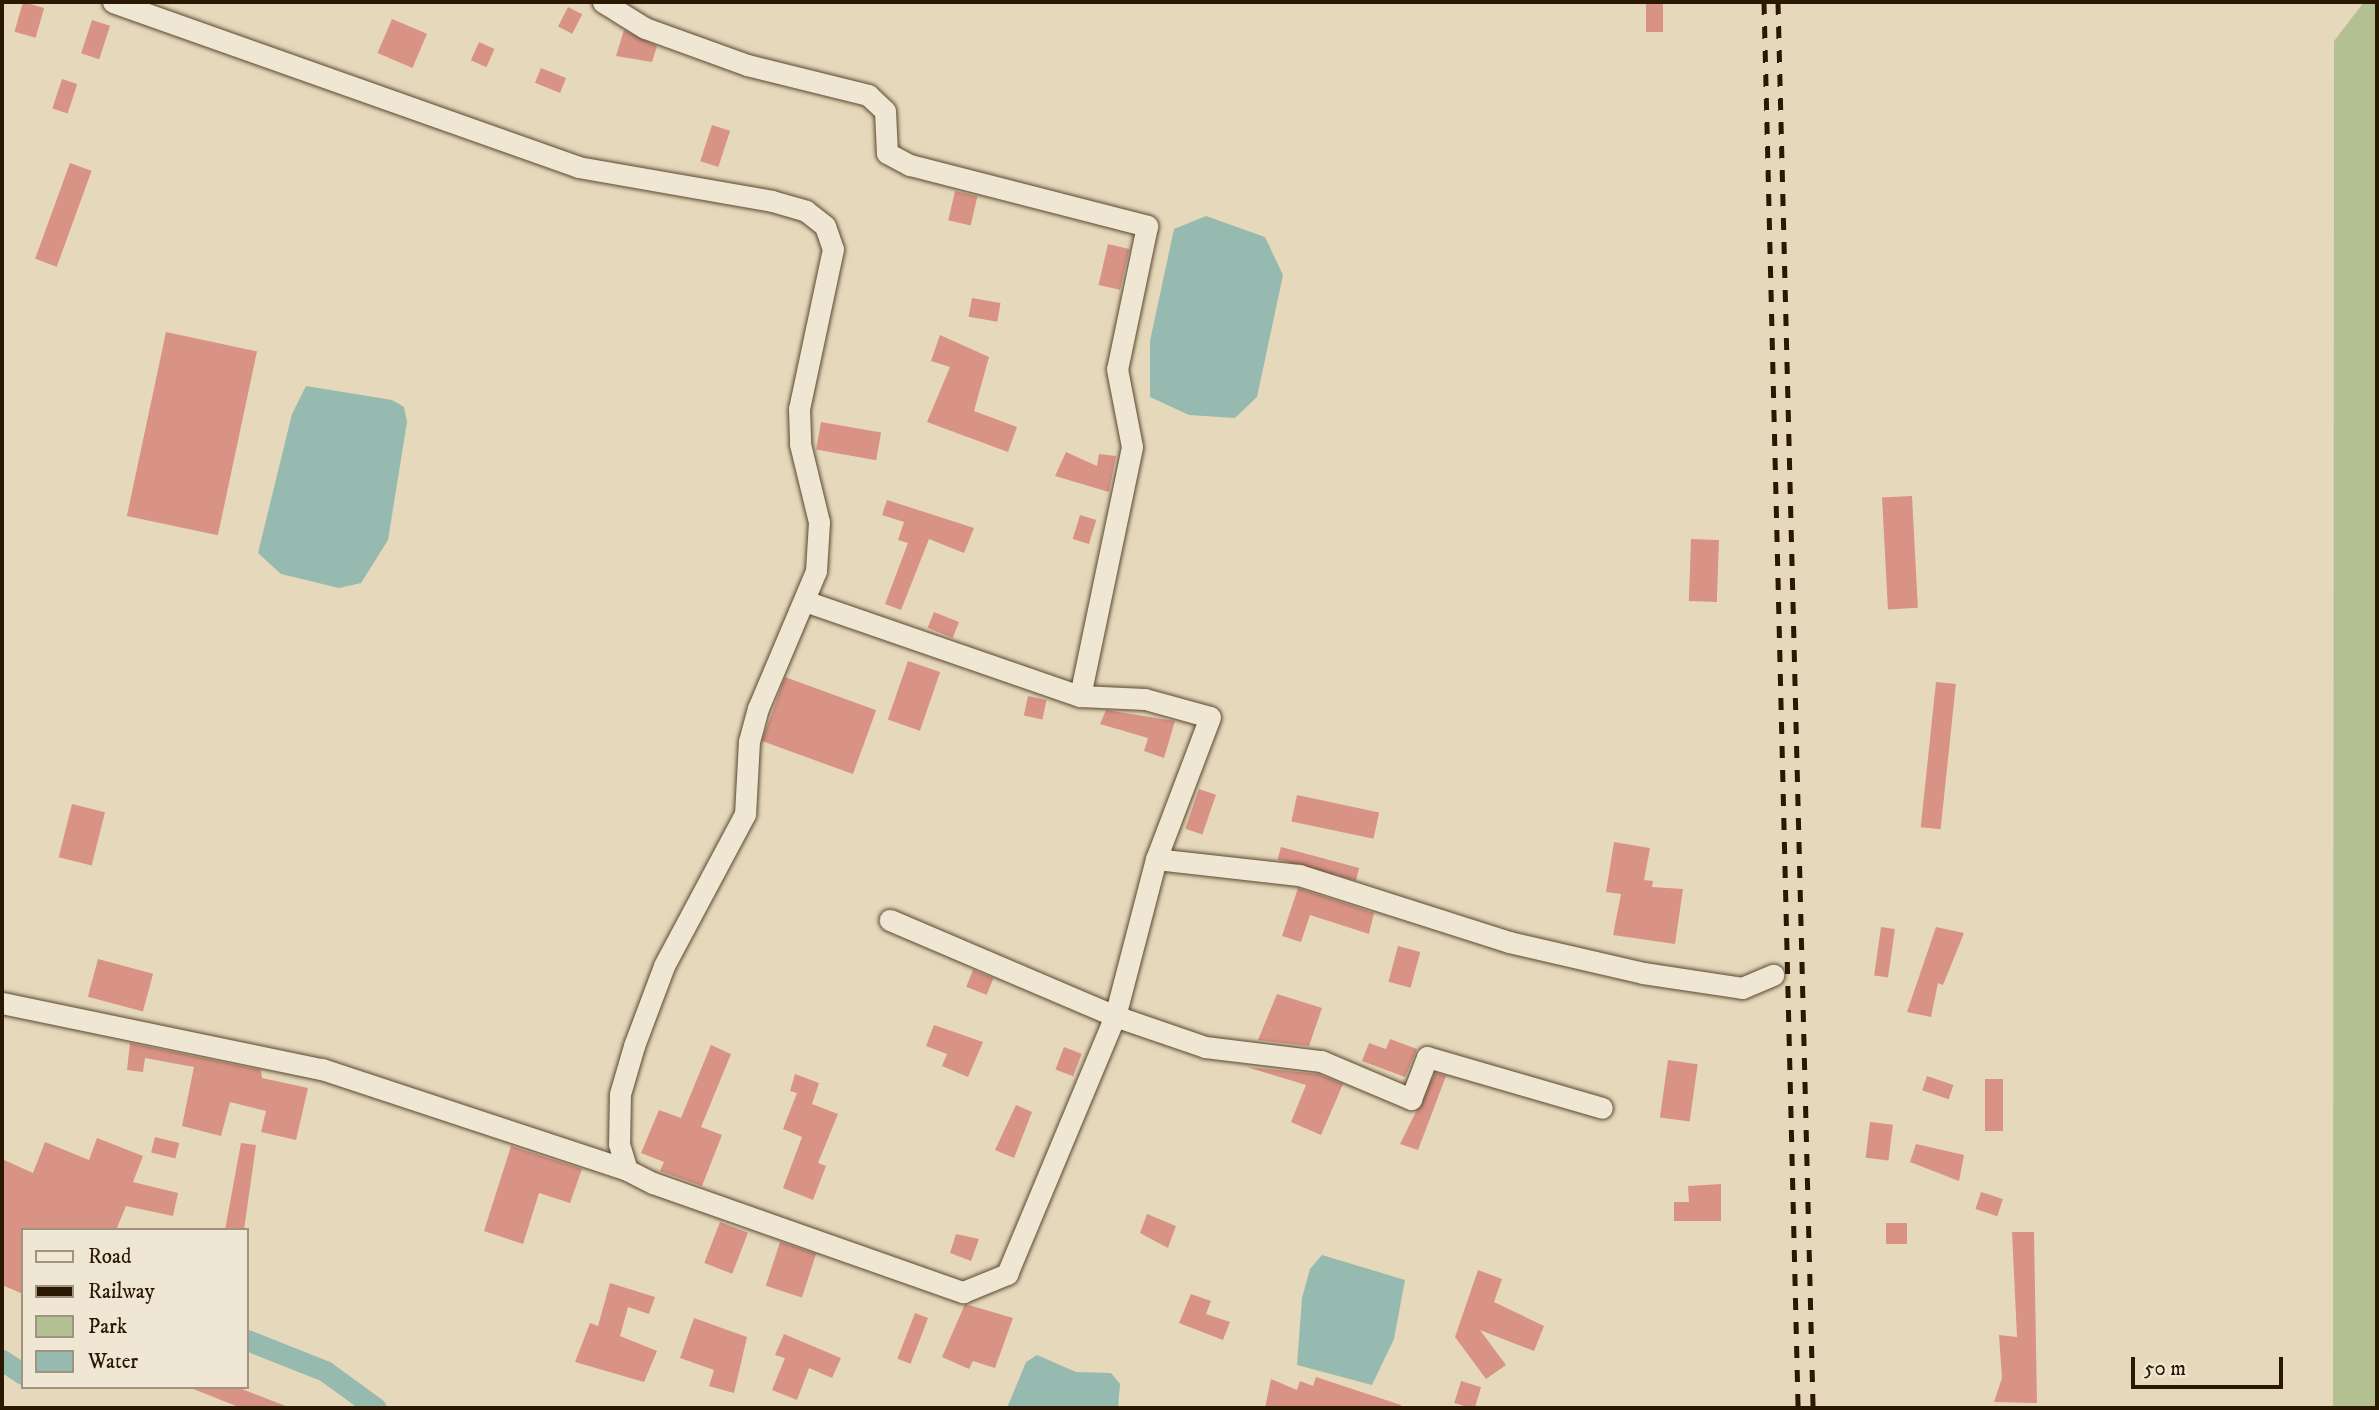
<!DOCTYPE html>
<html>
<head>
<meta charset="utf-8">
<style>
	body { margin:0 }
	#map { position:relative; width:2379px; height:1410px; overflow:hidden; background:#e6d9bb; font-family:"IM FELL DW Pica",serif }
	div>[style] { position:absolute }
	.green>* { inset:0; background:#b3c092 }
	.water>* { inset:0; background:#96baaf }
	.canal>* { height:21px; margin:-10.5px; padding:0 10.5px; transform-origin:10.5px; border-radius:10.5px; background:#96baaf }
	.building>* { inset:0; background:#d89385; transform-origin:0 0 }
	.roads { filter:drop-shadow(0 0 2px #5a4830) drop-shadow(0 0 2px #5a4830) }
	.minor>* { height:21px; margin:-10.5px; padding:0 10.5px; transform-origin:10.5px; border-radius:10.5px; background:#efe6d3 }
	.rail>* { height:5px; margin-top:-2.5px; transform-origin:0; background:repeating-linear-gradient(90deg,#2b1802 0 12px,transparent 0 24px) }
	span { translate:-50% -50%; white-space:nowrap; text-align:center; line-height:1.15; -webkit-text-stroke:7px #efe6d3; paint-order:stroke }
	.frame { position:absolute; inset:0; border:4px solid #2b1802; pointer-events:none }
	.legend { position:absolute; left:21px; top:1228px; width:228px; height:161px; box-sizing:border-box; background:#efe6d3; border:2px solid #a1947f; margin:0; padding:9px 12px; list-style:none; font-size:21px; color:#2b1802 }
	.legend li { display:flex; align-items:center; gap:14px; height:35px }
	.legend b { width:35px; border:2px solid #a1947f }
	.scale { position:absolute; left:2131px; top:1357px; width:152px; height:32px; box-sizing:border-box; border:4px solid #2b1802; border-top:0; padding-left:9px; font-size:21px; line-height:24px; white-space:nowrap; color:#2b1802; -webkit-text-stroke:5px #efe6d3; paint-order:stroke }
</style>
</head>
<body>
<div id="map">
	<div class="green">
		<div style="clip-path:polygon(2364px 2px,2377px 2px,2377px 1408px,2333px 1408px,2334px 41px)"></div>
	</div>
	<div class="water">
		<div style="clip-path:polygon(1206px 216px,1265px 237px,1283px 275px,1257px 397px,1235px 418px,1189px 415px,1150px 397px,1150px 341px,1174px 229px)"></div>
		<div style="clip-path:polygon(306px 386px,392px 400px,404px 407px,407px 422px,388px 540px,361px 583px,339px 588px,281px 574px,258px 553px,292px 414px)"></div>
		<div style="clip-path:polygon(1322px 1255px,1405px 1280px,1394px 1339px,1372px 1385px,1297px 1365px,1302px 1298px,1310px 1269px)"></div>
		<div style="clip-path:polygon(1037px 1355px,1076px 1372px,1111px 1373px,1120px 1384px,1118px 1408px,1007px 1408px,1026px 1362px)"></div>
	</div>
	<div class="canal">
		<div style="left:247px;top:1340px;width:84px;rotate:21.7deg"></div>
		<div style="left:325px;top:1371px;width:63px;rotate:36deg"></div>
		<div style="left:2px;top:1360px;width:25px;rotate:34deg"></div>
	</div>
	<div class="building">
		<div style="left:23px;top:2px;width:22px;height:31px;rotate:16deg"></div>
		<div style="left:1646px;top:2px;width:17px;height:30px"></div>
		<div style="left:568px;top:7px;width:16px;height:22px;rotate:27deg"></div>
		<div style="left:392px;top:19px;width:38px;height:37px;rotate:23deg"></div>
		<div style="left:92px;top:20px;width:19px;height:35px;rotate:18deg"></div>
		<div style="clip-path:polygon(624px 30px,657px 46px,652px 62px,616px 56px)"></div>
		<div style="left:479px;top:42px;width:17px;height:20px;rotate:24deg"></div>
		<div style="left:541px;top:68px;width:27px;height:16px;rotate:22deg"></div>
		<div style="left:62px;top:79px;width:16px;height:31px;rotate:18deg"></div>
		<div style="left:712px;top:125px;width:19px;height:38px;rotate:18deg"></div>
		<div style="left:70px;top:163px;width:23px;height:102px;rotate:20deg"></div>
		<div style="left:955px;top:191px;width:23px;height:30px;rotate:13deg"></div>
		<div style="left:1108px;top:244px;width:22px;height:42px;rotate:13deg"></div>
		<div style="left:972px;top:298px;width:29px;height:19px;rotate:10deg"></div>
		<div style="left:166px;top:332px;width:93px;height:188px;rotate:12deg"></div>
		<div style="clip-path:polygon(940px 335px,989px 357px,974px 411px,1017px 427px,1008px 452px,927px 422px,950px 367px,931px 361px)"></div>
		<div style="left:821px;top:422px;width:61px;height:28px;rotate:10deg"></div>
		<div style="clip-path:polygon(1066px 452px,1097px 466px,1099px 454px,1116px 456px,1109px 492px,1055px 476px)"></div>
		<div style="left:1912px;top:496px;width:112px;height:30px;rotate:87deg"></div>
		<div style="clip-path:polygon(887px 500px,974px 528px,964px 553px,929px 539px,901px 610px,885px 604px,908px 543px,898px 540px,904px 522px,882px 515px)"></div>
		<div style="left:1080px;top:515px;width:17px;height:25px;rotate:17deg"></div>
		<div style="left:1691px;top:539px;width:28px;height:62px;rotate:2deg"></div>
		<div style="left:934px;top:612px;width:27px;height:17px;rotate:22deg"></div>
		<div style="left:908px;top:661px;width:34px;height:62px;rotate:19deg"></div>
		<div style="left:785px;top:677px;width:97px;height:68px;rotate:20deg"></div>
		<div style="left:1936px;top:682px;width:20px;height:146px;rotate:6deg"></div>
		<div style="left:1028px;top:696px;width:19px;height:20px;rotate:12deg"></div>
		<div style="clip-path:polygon(1106px 710px,1175px 721px,1164px 758px,1144px 751px,1148px 738px,1100px 724px)"></div>
		<div style="left:1199px;top:789px;width:18px;height:42px;rotate:19deg"></div>
		<div style="left:1297px;top:795px;width:84px;height:27px;rotate:12deg"></div>
		<div style="left:72px;top:804px;width:34px;height:55px;rotate:14deg"></div>
		<div style="clip-path:polygon(1614px 842px,1650px 848px,1644px 880px,1653px 881px,1652px 887px,1683px 889px,1675px 944px,1613px 935px,1621px 894px,1606px 892px)"></div>
		<div style="left:1281px;top:847px;width:81px;height:13px;rotate:15deg"></div>
		<div style="clip-path:polygon(1298px 888px,1374px 913px,1369px 934px,1310px 915px,1301px 942px,1282px 936px)"></div>
		<div style="left:1881px;top:927px;width:14px;height:49px;rotate:8deg"></div>
		<div style="clip-path:polygon(1936px 927px,1964px 933px,1943px 985px,1938px 983px,1931px 1017px,1907px 1012px)"></div>
		<div style="left:1398px;top:946px;width:23px;height:37px;rotate:15deg"></div>
		<div style="left:98px;top:959px;width:57px;height:39px;rotate:15deg"></div>
		<div style="left:973px;top:970px;width:22px;height:18px;rotate:22deg"></div>
		<div style="clip-path:polygon(1277px 994px,1322px 1008px,1309px 1046px,1258px 1040px)"></div>
		<div style="clip-path:polygon(934px 1025px,983px 1042px,968px 1077px,942px 1066px,947px 1054px,926px 1046px)"></div>
		<div style="clip-path:polygon(1390px 1039px,1417px 1049px,1405px 1077px,1362px 1061px,1369px 1043px,1386px 1049px)"></div>
		<div style="clip-path:polygon(130px 1043px,261px 1070px,262px 1078px,308px 1088px,296px 1140px,261px 1132px,266px 1111px,230px 1102px,221px 1136px,182px 1126px,194px 1067px,145px 1058px,143px 1072px,127px 1070px)"></div>
		<div style="clip-path:polygon(711px 1045px,731px 1054px,701px 1127px,722px 1135px,702px 1186px,660px 1171px,664px 1162px,641px 1153px,659px 1110px,681px 1118px)"></div>
		<div style="left:1064px;top:1047px;width:19px;height:24px;rotate:21deg"></div>
		<div style="left:1668px;top:1060px;width:30px;height:58px;rotate:8deg"></div>
		<div style="clip-path:polygon(1247px 1067px,1318px 1074px,1343px 1084px,1321px 1135px,1291px 1122px,1306px 1085px)"></div>
		<div style="clip-path:polygon(1435px 1073px,1446px 1076px,1418px 1150px,1400px 1144px)"></div>
		<div style="clip-path:polygon(795px 1074px,819px 1083px,812px 1104px,838px 1114px,818px 1163px,826px 1166px,813px 1200px,783px 1188px,802px 1137px,783px 1129px,797px 1093px,790px 1091px)"></div>
		<div style="left:1927px;top:1076px;width:28px;height:15px;rotate:19deg"></div>
		<div style="left:1985px;top:1079px;width:18px;height:52px"></div>
		<div style="clip-path:polygon(1016px 1105px,1032px 1112px,1014px 1158px,995px 1150px)"></div>
		<div style="left:1870px;top:1122px;width:23px;height:36px;rotate:7deg"></div>
		<div style="left:155px;top:1137px;width:25px;height:16px;rotate:14deg"></div>
		<div style="clip-path:polygon(97px 1138px,143px 1156px,133px 1182px,178px 1193px,173px 1216px,126px 1206px,116px 1230px,23px 1230px,23px 1294px,2px 1285px,2px 1159px,33px 1173px,45px 1142px,89px 1160px)"></div>
		<div style="clip-path:polygon(241px 1143px,256px 1145px,244px 1230px,225px 1230px)"></div>
		<div style="clip-path:polygon(1916px 1144px,1964px 1155px,1959px 1181px,1910px 1162px)"></div>
		<div style="clip-path:polygon(511px 1146px,582px 1169px,570px 1203px,539px 1193px,523px 1244px,484px 1231px)"></div>
		<div style="clip-path:polygon(1721px 1184px,1721px 1221px,1674px 1221px,1674px 1202px,1689px 1202px,1688px 1186px)"></div>
		<div style="left:1981px;top:1192px;width:23px;height:18px;rotate:18deg"></div>
		<div style="clip-path:polygon(1147px 1214px,1176px 1226px,1168px 1248px,1140px 1233px)"></div>
		<div style="left:720px;top:1222px;width:30px;height:44px;rotate:21deg"></div>
		<div style="left:1886px;top:1223px;width:21px;height:21px"></div>
		<div style="clip-path:polygon(2012px 1232px,2034px 1232px,2037px 1403px,1994px 1402px,2002px 1378px,1999px 1335px,2017px 1337px)"></div>
		<div style="clip-path:polygon(956px 1234px,979px 1239px,971px 1261px,950px 1253px)"></div>
		<div style="left:780px;top:1242px;width:38px;height:46px;rotate:18deg"></div>
		<div style="clip-path:polygon(1478px 1270px,1502px 1279px,1494px 1302px,1544px 1326px,1534px 1351px,1480px 1330px,1506px 1365px,1486px 1379px,1455px 1337px)"></div>
		<div style="clip-path:polygon(610px 1283px,655px 1297px,649px 1314px,628px 1307px,620px 1336px,657px 1351px,644px 1382px,575px 1362px,590px 1323px,598px 1326px)"></div>
		<div style="clip-path:polygon(1191px 1294px,1211px 1301px,1206px 1314px,1230px 1322px,1223px 1340px,1179px 1323px)"></div>
		<div style="clip-path:polygon(965px 1304px,1013px 1318px,995px 1368px,973px 1361px,969px 1369px,942px 1357px)"></div>
		<div style="left:915px;top:1313px;width:14px;height:49px;rotate:21deg"></div>
		<div style="clip-path:polygon(694px 1318px,747px 1337px,734px 1393px,709px 1386px,714px 1370px,680px 1358px)"></div>
		<div style="clip-path:polygon(784px 1334px,841px 1358px,832px 1378px,809px 1368px,797px 1400px,772px 1390px,785px 1358px,775px 1355px)"></div>
		<div style="clip-path:polygon(1316px 1377px,1401px 1405px,1400px 1408px,1265px 1408px,1271px 1379px,1297px 1390px,1300px 1381px,1313px 1386px)"></div>
		<div style="left:1461px;top:1381px;width:21px;height:23px;rotate:17deg"></div>
		<div style="clip-path:polygon(237px 1387px,288px 1407px,288px 1408px,241px 1408px,191px 1388px)"></div>
	</div>
	<div class="roads">
		<div class="minor">
			<div style="left:113px;top:2px;width:493px;rotate:19.5deg"></div>
			<div style="left:578px;top:167px;width:197px;rotate:9.9deg"></div>
			<div style="left:772px;top:201px;width:35px;rotate:16deg"></div>
			<div style="left:806px;top:211px;width:24px;rotate:38deg"></div>
			<div style="left:825px;top:226px;width:24px;rotate:71deg"></div>
			<div style="left:833px;top:249px;width:164px;rotate:102deg"></div>
			<div style="left:799px;top:409px;width:35px;rotate:88deg"></div>
			<div style="left:800px;top:444px;width:80px;rotate:76.3deg"></div>
			<div style="left:819px;top:522px;width:49px;rotate:93.5deg"></div>
			<div style="left:816px;top:571px;width:149px;rotate:112.9deg"></div>
			<div style="left:758px;top:708px;width:34px;rotate:105deg"></div>
			<div style="left:749px;top:741px;width:73px;rotate:93.1deg"></div>
			<div style="left:745px;top:814px;width:172px;rotate:118.1deg"></div>
			<div style="left:664px;top:966px;width:85px;rotate:110.6deg"></div>
			<div style="left:634px;top:1046px;width:50px;rotate:106.3deg"></div>
			<div style="left:620px;top:1094px;width:50px;rotate:91.1deg"></div>
			<div style="left:619px;top:1144px;width:27px;rotate:73deg"></div>
			<div style="left:627px;top:1170px;width:29px;rotate:27deg"></div>
			<div style="left:653px;top:1183px;width:329px;rotate:19.4deg"></div>
			<div style="left:963px;top:1292px;width:48px;rotate:-22.2deg"></div>
			<div style="left:1007px;top:1274px;width:280px;rotate:-67.3deg"></div>
			<div style="left:1115px;top:1016px;width:245px;rotate:-156.9deg"></div>
			<div style="left:603px;top:2px;width:49px;rotate:31.8deg"></div>
			<div style="left:645px;top:28px;width:109px;rotate:19.9deg"></div>
			<div style="left:747px;top:65px;width:125px;rotate:13.9deg"></div>
			<div style="left:868px;top:95px;width:23px;rotate:43deg"></div>
			<div style="left:885px;top:111px;width:42px;rotate:87.3deg"></div>
			<div style="left:887px;top:153px;width:26px;rotate:28deg"></div>
			<div style="left:910px;top:165px;width:245px;rotate:14.4deg"></div>
			<div style="left:1147px;top:226px;width:146px;rotate:101.8deg"></div>
			<div style="left:1117px;top:369px;width:79px;rotate:79.1deg"></div>
			<div style="left:1132px;top:447px;width:254px;rotate:101.8deg"></div>
			<div style="left:1080px;top:696px;width:65px;rotate:2.6deg"></div>
			<div style="left:1145px;top:699px;width:67px;rotate:15.5deg"></div>
			<div style="left:1210px;top:717px;width:152px;rotate:110.8deg"></div>
			<div style="left:1156px;top:859px;width:144px;rotate:6.4deg"></div>
			<div style="left:1299px;top:875px;width:220px;rotate:17.7deg"></div>
			<div style="left:1509px;top:942px;width:138px;rotate:13deg"></div>
			<div style="left:1643px;top:973px;width:100px;rotate:8.6deg"></div>
			<div style="left:1742px;top:988px;width:34px;rotate:-23deg"></div>
			<div style="left:805px;top:601px;width:291px;rotate:19.1deg"></div>
			<div style="left:1156px;top:859px;width:162px;rotate:104.6deg"></div>
			<div style="left:1115px;top:1016px;width:95px;rotate:19deg"></div>
			<div style="left:1205px;top:1047px;width:117px;rotate:6.9deg"></div>
			<div style="left:1321px;top:1061px;width:98px;rotate:22.9deg"></div>
			<div style="left:1411px;top:1099px;width:45px;rotate:-69.1deg"></div>
			<div style="left:1427px;top:1057px;width:182px;rotate:16.2deg"></div>
			<div style="left:2px;top:1003px;width:327px;rotate:11.7deg"></div>
			<div style="left:322px;top:1069px;width:321px;rotate:18.3deg"></div>
		</div>
	</div>
	<div class="rail">
		<div style="left:1764px;top:2px;width:1406px;rotate:88.61deg"></div>
		<div style="left:1778px;top:2px;width:1406px;rotate:88.57deg"></div>
	</div>
	<div class="frame"></div>
	<ul class="legend">
	<li><b style="height:9px;background:#efe6d3"></b>Road</li>
	<li><b style="height:9px;background:#2b1802"></b>Railway</li>
	<li><b style="height:19px;background:#b3c092"></b>Park</li>
	<li><b style="height:19px;background:#96baaf"></b>Water</li>
	</ul>
	<div class="scale">50 m</div>
</div>
</body>
</html>
